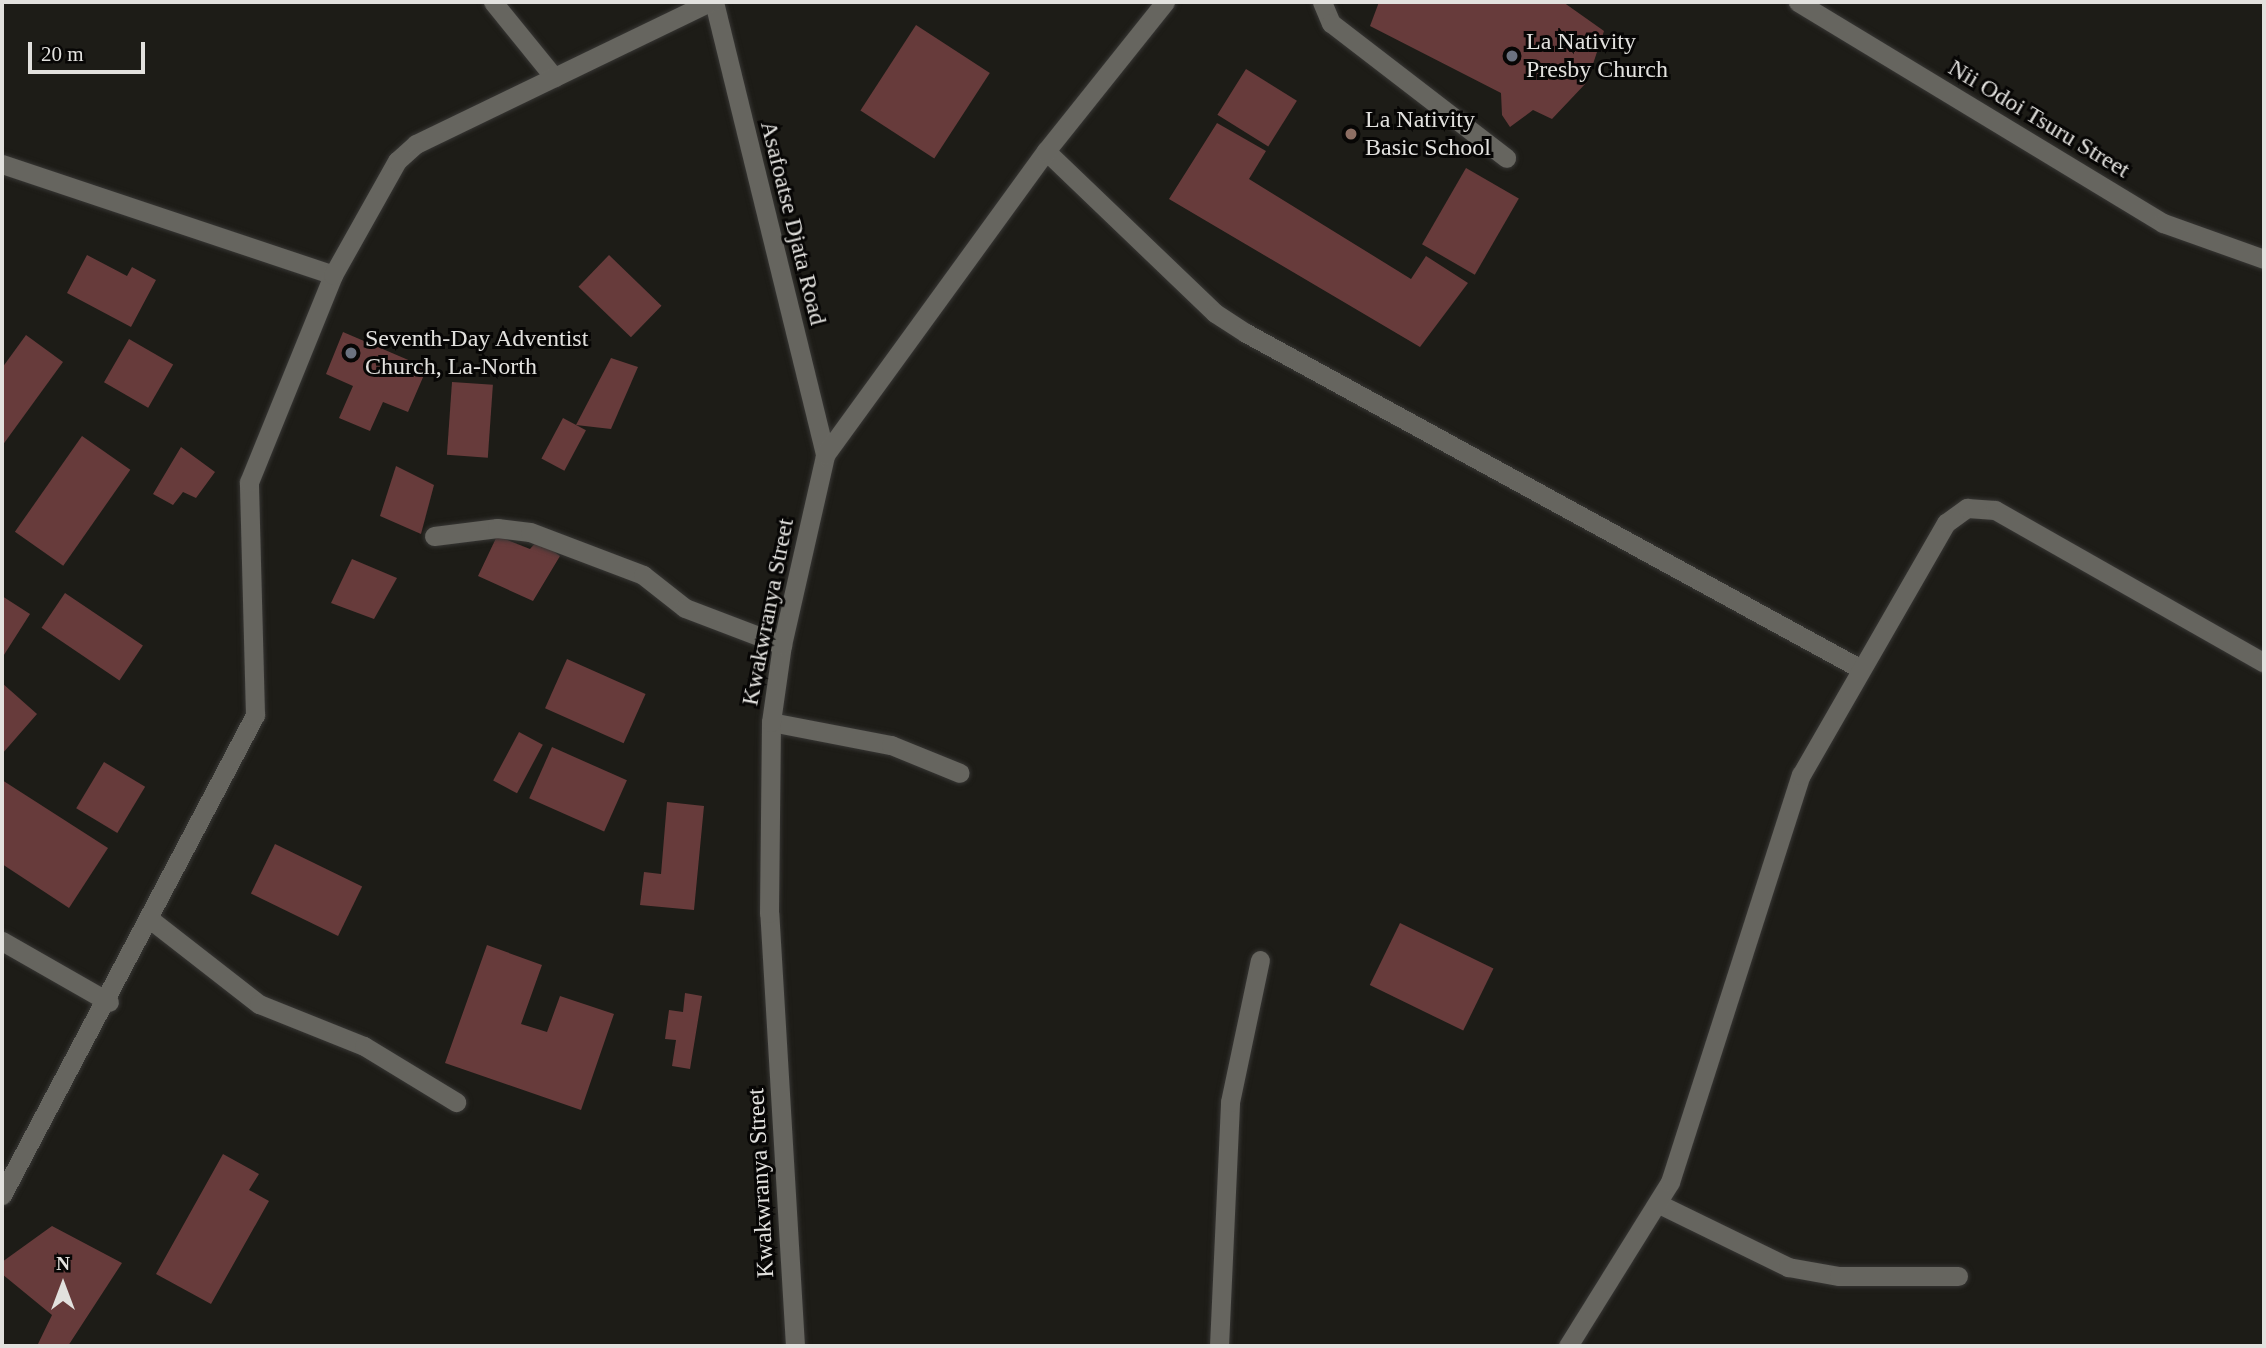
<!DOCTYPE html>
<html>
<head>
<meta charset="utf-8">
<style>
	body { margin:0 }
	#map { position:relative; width:2266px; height:1348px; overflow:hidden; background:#1d1c17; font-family:Georgia,serif }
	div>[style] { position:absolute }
	.building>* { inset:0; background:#673b3b; transform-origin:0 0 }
	.roads { filter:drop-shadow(0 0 2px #373634) drop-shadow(0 0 2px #373634) }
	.service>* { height:19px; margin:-9.5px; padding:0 9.5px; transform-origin:9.5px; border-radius:9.5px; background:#66655f }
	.minor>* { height:19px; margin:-9.5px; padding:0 9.5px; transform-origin:9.5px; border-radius:9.5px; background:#66655f }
	.dots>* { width:19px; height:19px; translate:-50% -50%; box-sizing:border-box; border:4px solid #070605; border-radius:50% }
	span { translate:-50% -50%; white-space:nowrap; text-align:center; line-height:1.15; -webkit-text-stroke:6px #070605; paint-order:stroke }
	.poi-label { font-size:24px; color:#e2e1de }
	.left { translate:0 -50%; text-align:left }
	.street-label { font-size:24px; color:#e2e1de }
	.frame { position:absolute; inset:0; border:4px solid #e2e1de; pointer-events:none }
	.north { position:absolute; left:28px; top:1250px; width:70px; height:70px; -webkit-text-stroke:5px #070605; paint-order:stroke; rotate:0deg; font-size:19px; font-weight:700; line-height:28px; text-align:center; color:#e2e1de }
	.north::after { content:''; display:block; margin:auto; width:24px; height:32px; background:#e2e1de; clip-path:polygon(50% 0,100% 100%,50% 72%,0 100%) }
	.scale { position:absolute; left:28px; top:42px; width:117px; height:32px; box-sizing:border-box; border:4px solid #e2e1de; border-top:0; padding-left:9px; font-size:21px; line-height:24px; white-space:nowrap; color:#e2e1de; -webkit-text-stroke:5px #070605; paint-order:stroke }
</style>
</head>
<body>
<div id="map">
	<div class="building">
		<div style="clip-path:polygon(1379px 2px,1563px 2px,1604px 31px,1587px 82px,1552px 119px,1533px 110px,1510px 127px,1502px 115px,1501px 93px,1370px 26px)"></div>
		<div style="left:916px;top:25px;width:88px;height:102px;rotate:33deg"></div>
		<div style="left:1246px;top:69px;width:60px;height:54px;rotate:32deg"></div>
		<div style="clip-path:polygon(1217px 123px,1266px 151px,1249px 179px,1411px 279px,1426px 256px,1468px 283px,1420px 347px,1169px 199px)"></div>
		<div style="left:1466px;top:168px;width:61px;height:88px;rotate:30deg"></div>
		<div style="clip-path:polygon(87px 255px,127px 276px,132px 267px,156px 280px,131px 327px,67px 293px)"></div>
		<div style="left:609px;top:255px;width:73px;height:44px;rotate:44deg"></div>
		<div style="clip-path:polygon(343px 332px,427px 368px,408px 412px,383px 402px,370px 431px,339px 418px,353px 386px,326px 374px)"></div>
		<div style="clip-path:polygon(26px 335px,63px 362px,2px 446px,2px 368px)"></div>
		<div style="left:129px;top:339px;width:51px;height:50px;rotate:30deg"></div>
		<div style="clip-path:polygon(611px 358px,638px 367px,611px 429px,576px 425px)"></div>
		<div style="left:452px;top:382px;width:41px;height:73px;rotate:4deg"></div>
		<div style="left:563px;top:418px;width:26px;height:46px;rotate:28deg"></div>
		<div style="left:82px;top:436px;width:59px;height:117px;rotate:35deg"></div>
		<div style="clip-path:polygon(181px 447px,215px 472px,196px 498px,183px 492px,173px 505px,153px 494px)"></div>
		<div style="clip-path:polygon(396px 466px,434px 485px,421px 534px,380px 516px)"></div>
		<div style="clip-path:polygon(497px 536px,530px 549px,538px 540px,560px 556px,533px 601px,478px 576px)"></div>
		<div style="clip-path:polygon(352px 559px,397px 578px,374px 619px,331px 603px)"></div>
		<div style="left:65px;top:593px;width:94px;height:42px;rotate:34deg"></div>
		<div style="clip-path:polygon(2px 596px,30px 614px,2px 658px)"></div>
		<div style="left:567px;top:659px;width:86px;height:54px;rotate:24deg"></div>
		<div style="clip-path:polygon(2px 683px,37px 714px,2px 754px)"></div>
		<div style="left:519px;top:732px;width:27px;height:55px;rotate:28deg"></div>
		<div style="left:552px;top:747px;width:82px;height:56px;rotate:24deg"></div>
		<div style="left:104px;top:762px;width:48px;height:54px;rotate:31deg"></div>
		<div style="clip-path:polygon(2px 780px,108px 848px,69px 908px,2px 864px)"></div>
		<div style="clip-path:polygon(667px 802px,704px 806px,694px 910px,640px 905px,644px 872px,661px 874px)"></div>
		<div style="left:275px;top:844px;width:97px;height:55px;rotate:26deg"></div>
		<div style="left:1400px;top:923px;width:104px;height:69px;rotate:26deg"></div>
		<div style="clip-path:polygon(487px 945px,542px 965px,521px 1024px,547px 1032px,560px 996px,614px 1014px,581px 1110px,445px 1063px)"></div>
		<div style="clip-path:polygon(685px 993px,702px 996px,690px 1069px,672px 1066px,676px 1040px,665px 1039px,669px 1010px,683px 1012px)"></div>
		<div style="clip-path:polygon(223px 1154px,259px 1174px,249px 1190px,269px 1201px,211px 1304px,156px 1274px)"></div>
		<div style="clip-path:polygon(52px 1226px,122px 1263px,68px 1346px,37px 1346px,52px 1315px,2px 1274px,2px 1262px)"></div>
	</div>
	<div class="roads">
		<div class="service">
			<div style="left:1322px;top:2px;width:23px;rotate:67deg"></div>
			<div style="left:1331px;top:23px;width:221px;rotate:37.6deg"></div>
			<div style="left:771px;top:722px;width:122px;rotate:10.9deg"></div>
			<div style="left:891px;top:745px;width:74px;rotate:22.1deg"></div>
			<div style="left:1219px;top:1346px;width:244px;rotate:-87.4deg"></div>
			<div style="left:1230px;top:1102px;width:145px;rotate:-78.1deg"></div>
		</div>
		<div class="minor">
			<div style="left:493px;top:2px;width:97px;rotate:50.9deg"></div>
			<div style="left:714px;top:2px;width:466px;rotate:76.2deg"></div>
			<div style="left:1798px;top:2px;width:427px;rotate:31.2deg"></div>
			<div style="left:2163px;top:223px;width:107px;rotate:19.6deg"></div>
			<div style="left:1046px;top:151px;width:234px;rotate:43.8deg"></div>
			<div style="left:1215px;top:313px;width:37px;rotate:33deg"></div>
			<div style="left:1246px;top:333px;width:701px;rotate:28.65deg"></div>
			<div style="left:2px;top:164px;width:349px;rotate:18.5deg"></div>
			<div style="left:434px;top:536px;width:64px;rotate:-7.2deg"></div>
			<div style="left:497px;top:528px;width:33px;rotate:7deg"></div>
			<div style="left:530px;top:532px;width:121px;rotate:20.8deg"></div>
			<div style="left:643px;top:575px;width:53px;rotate:38.2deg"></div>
			<div style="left:685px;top:608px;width:104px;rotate:20.9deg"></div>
			<div style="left:151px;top:920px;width:137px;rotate:37.9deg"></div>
			<div style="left:259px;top:1004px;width:113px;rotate:21.8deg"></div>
			<div style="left:364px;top:1046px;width:108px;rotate:31.3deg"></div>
			<div style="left:2px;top:941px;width:123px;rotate:29.7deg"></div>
			<div style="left:2px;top:1195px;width:543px;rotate:-62.21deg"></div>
			<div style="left:255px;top:715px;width:233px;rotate:-91.5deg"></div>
			<div style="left:249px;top:482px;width:223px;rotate:-67.9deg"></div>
			<div style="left:333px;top:275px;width:131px;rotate:-60.7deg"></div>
			<div style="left:397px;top:161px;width:25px;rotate:-42deg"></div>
			<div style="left:416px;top:144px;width:326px;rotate:-25.8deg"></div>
			<div style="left:1659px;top:1204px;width:144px;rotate:26deg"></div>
			<div style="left:1788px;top:1267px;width:52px;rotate:10deg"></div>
			<div style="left:1839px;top:1276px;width:119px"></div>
			<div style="left:795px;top:1346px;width:434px;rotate:-93.4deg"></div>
			<div style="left:769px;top:913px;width:191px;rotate:-89.4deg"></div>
			<div style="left:771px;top:722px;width:78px;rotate:-81.9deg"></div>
			<div style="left:782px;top:645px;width:195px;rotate:-77.2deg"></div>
			<div style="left:825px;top:455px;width:376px;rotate:-54deg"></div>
			<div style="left:1046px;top:151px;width:191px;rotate:-51.4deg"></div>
			<div style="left:1568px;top:1346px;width:193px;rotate:-58.1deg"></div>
			<div style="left:1670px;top:1182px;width:428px;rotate:-72.2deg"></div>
			<div style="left:1801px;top:775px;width:291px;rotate:-60.1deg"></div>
			<div style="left:1946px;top:523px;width:26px;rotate:-36deg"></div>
			<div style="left:1967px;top:508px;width:28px;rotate:4deg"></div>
			<div style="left:1995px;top:510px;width:309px;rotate:29.6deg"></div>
		</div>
	</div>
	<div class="dots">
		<div style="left:1512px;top:56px;background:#6b7280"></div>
		<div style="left:1351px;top:134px;background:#8d6e63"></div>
		<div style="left:351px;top:353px;background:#6b7280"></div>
	</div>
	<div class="poi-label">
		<span class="left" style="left:1526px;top:56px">La Nativity<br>Presby Church</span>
		<span class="left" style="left:1365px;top:134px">La Nativity<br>Basic School</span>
		<span class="left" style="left:365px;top:353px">Seventh-Day Adventist<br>Church, La-North</span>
	</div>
	<div class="street-label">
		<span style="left:2039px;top:119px;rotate:31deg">Nii Odoi Tsuru Street</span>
		<span style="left:793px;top:223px;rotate:76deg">Asafoatse Djata Road</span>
		<span style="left:768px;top:612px;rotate:-79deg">Kwakwranya Street</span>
		<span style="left:761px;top:1183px;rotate:-93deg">Kwakwranya Street</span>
	</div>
	<div class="frame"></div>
	<div class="north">N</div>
	<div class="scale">20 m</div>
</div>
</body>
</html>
